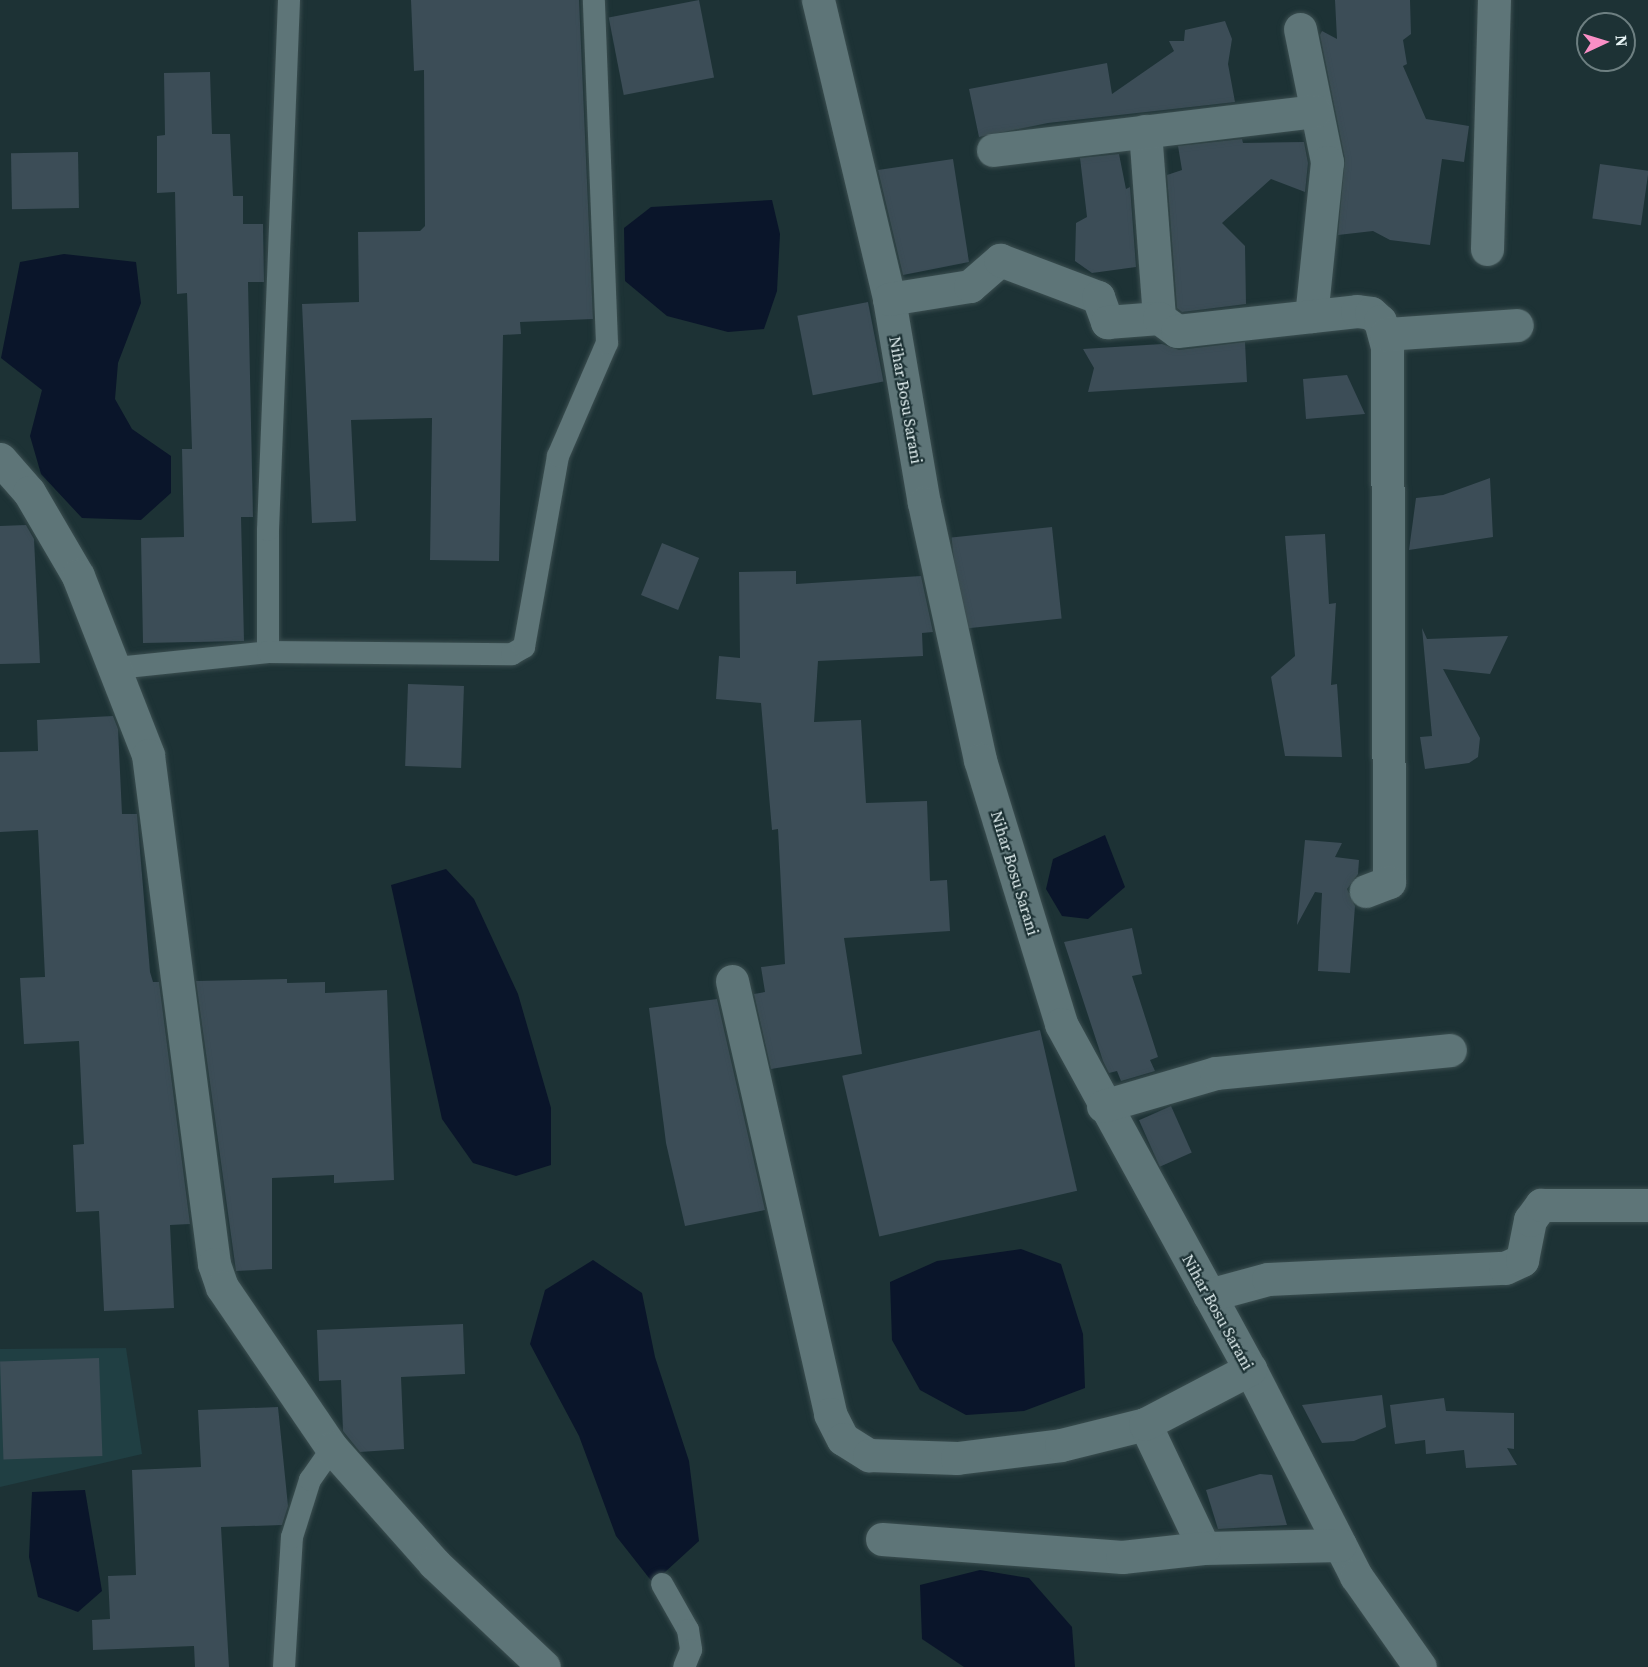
<!DOCTYPE html>
<html>
<head>
<meta charset="utf-8">
<style>
	body { margin:0 }
	#map { position:relative; width:1648px; height:1667px; overflow:hidden; background:#1d3235; font-family:"Source Serif 4",serif }
	div>[style] { position:absolute }
	.built>* { inset:0; background:#203f43 }
	.water>* { inset:0; background:#0a152a }
	.building>* { inset:0; background:#3c4d57; transform-origin:0 0 }
	.roads { filter:drop-shadow(0 0 2px #3b4e50) drop-shadow(0 0 2px #3b4e50) }
	.lane>* { height:22px; margin:-11px; padding:0 11px; transform-origin:11px; border-radius:11px; background:#5e7578 }
	.street>* { height:33px; margin:-16.5px; padding:0 16.5px; transform-origin:16.5px; border-radius:16.5px; background:#5e7578 }
	span { translate:-50% -50%; white-space:nowrap; text-align:center; line-height:1.15; -webkit-text-stroke:4.5px #1d3235; paint-order:stroke }
	.street-label { font-size:16px; color:#e6f3f4 }
	.north { position:absolute; left:1576px; top:12px; width:60px; height:60px; box-sizing:border-box; background:#1d3235; border:2px solid #6d7f81; border-radius:50%; rotate:86deg; font-size:16px; font-weight:700; line-height:24px; text-align:center; color:#e6f3f4 }
	.north::after { content:''; display:block; margin:auto; width:21px; height:27px; background:#fa8fc6; clip-path:polygon(50% 0,100% 100%,50% 72%,0 100%) }
</style>
</head>
<body>
<div id="map">
	<div class="built">
		<div style="clip-path:polygon(126px 1348px,142px 1454px,0 1487px,0 1349px)"></div>
	</div>
	<div class="water">
		<div style="clip-path:polygon(772px 200px,780px 234px,777px 291px,764px 329px,728px 332px,667px 316px,625px 281px,624px 228px,651px 207px)"></div>
		<div style="clip-path:polygon(64px 254px,136px 262px,141px 303px,118px 363px,115px 399px,132px 429px,171px 456px,171px 493px,141px 520px,82px 518px,41px 474px,30px 436px,42px 390px,1px 358px,20px 262px)"></div>
		<div style="clip-path:polygon(1105px 835px,1125px 887px,1088px 919px,1062px 916px,1046px 889px,1053px 859px)"></div>
		<div style="clip-path:polygon(446px 869px,474px 899px,518px 994px,551px 1108px,551px 1165px,516px 1176px,473px 1163px,442px 1119px,391px 885px)"></div>
		<div style="clip-path:polygon(1021px 1249px,1061px 1264px,1083px 1334px,1085px 1388px,1024px 1411px,966px 1415px,920px 1390px,892px 1340px,890px 1282px,937px 1261px)"></div>
		<div style="clip-path:polygon(593px 1260px,642px 1293px,655px 1357px,689px 1461px,699px 1541px,653px 1583px,616px 1536px,579px 1436px,530px 1344px,545px 1290px)"></div>
		<div style="clip-path:polygon(85px 1490px,102px 1591px,78px 1612px,38px 1597px,29px 1557px,32px 1492px)"></div>
		<div style="clip-path:polygon(980px 1570px,1029px 1578px,1072px 1627px,1075px 1667px,964px 1667px,922px 1639px,920px 1585px)"></div>
	</div>
	<div class="building">
		<div style="clip-path:polygon(411px 0,579px 0,593px 319px,520px 322px,521px 334px,503px 335px,499px 561px,430px 560px,432px 418px,351px 420px,356px 521px,312px 523px,302px 304px,359px 302px,358px 232px,420px 231px,425px 226px,424px 70px,414px 71px)"></div>
		<div style="left:699px;top:0;width:79px;height:92px;rotate:79deg"></div>
		<div style="clip-path:polygon(1335px 0,1410px 0,1411px 34px,1403px 40px,1407px 64px,1403px 66px,1426px 119px,1469px 126px,1464px 162px,1442px 159px,1430px 245px,1390px 240px,1373px 231px,1338px 235px,1345px 159px,1320px 35px,1322px 31px,1337px 39px)"></div>
		<div style="clip-path:polygon(1225px 21px,1232px 39px,1228px 64px,1235px 102px,1048px 123px,979px 137px,969px 89px,1107px 63px,1112px 94px,1174px 51px,1169px 41px,1184px 41px,1185px 30px)"></div>
		<div style="clip-path:polygon(210px 72px,212px 134px,230px 134px,233px 196px,243px 196px,243px 224px,263px 224px,264px 282px,248px 282px,253px 517px,241px 517px,244px 641px,143px 643px,141px 538px,184px 537px,182px 449px,192px 449px,187px 293px,177px 294px,175px 192px,157px 193px,157px 136px,165px 135px,164px 73px)"></div>
		<div style="clip-path:polygon(1242px 139px,1243px 143px,1304px 142px,1308px 163px,1305px 192px,1271px 179px,1222px 223px,1245px 246px,1246px 304px,1182px 312px,1177px 308px,1167px 175px,1182px 170px,1178px 146px)"></div>
		<div style="left:78px;top:152px;width:56px;height:67px;rotate:89deg"></div>
		<div style="clip-path:polygon(1119px 154px,1126px 189px,1130px 187px,1136px 267px,1092px 273px,1075px 261px,1076px 223px,1087px 217px,1080px 158px)"></div>
		<div style="clip-path:polygon(953px 159px,969px 262px,903px 275px,878px 170px)"></div>
		<div style="left:1600px;top:164px;width:49px;height:55px;rotate:8deg"></div>
		<div style="left:868px;top:302px;width:81px;height:72px;rotate:79deg"></div>
		<div style="clip-path:polygon(1245px 342px,1247px 382px,1088px 392px,1094px 368px,1083px 349px,1162px 344px,1179px 350px)"></div>
		<div style="clip-path:polygon(1347px 375px,1365px 414px,1306px 419px,1303px 379px)"></div>
		<div style="clip-path:polygon(1490px 478px,1493px 537px,1409px 550px,1416px 498px,1443px 495px)"></div>
		<div style="clip-path:polygon(26px 525px,34px 539px,40px 663px,0 664px,0 526px)"></div>
		<div style="left:1052px;top:527px;width:92px;height:101px;rotate:84deg"></div>
		<div style="clip-path:polygon(1325px 534px,1329px 604px,1336px 603px,1331px 685px,1337px 684px,1342px 757px,1285px 756px,1271px 677px,1295px 656px,1285px 536px)"></div>
		<div style="left:662px;top:543px;width:40px;height:56px;rotate:22deg"></div>
		<div style="clip-path:polygon(796px 571px,796px 584px,921px 576px,933px 632px,922px 633px,923px 656px,818px 661px,814px 722px,861px 720px,866px 803px,927px 801px,930px 881px,947px 880px,950px 931px,844px 938px,862px 1054px,771px 1069px,754px 994px,765px 992px,761px 967px,785px 964px,778px 829px,772px 830px,761px 703px,716px 699px,719px 656px,740px 658px,739px 572px)"></div>
		<div style="clip-path:polygon(1422px 628px,1427px 639px,1508px 636px,1490px 674px,1443px 669px,1480px 738px,1478px 757px,1469px 763px,1425px 769px,1420px 737px,1432px 736px)"></div>
		<div style="left:408px;top:684px;width:56px;height:82px;rotate:2deg"></div>
		<div style="clip-path:polygon(113px 716px,118px 729px,122px 814px,137px 814px,150px 972px,153px 982px,159px 982px,190px 1224px,170px 1225px,174px 1308px,104px 1311px,99px 1211px,76px 1212px,73px 1145px,84px 1144px,79px 1041px,24px 1044px,20px 978px,45px 977px,38px 830px,0 832px,0 752px,38px 751px,37px 720px)"></div>
		<div style="clip-path:polygon(1305px 840px,1342px 843px,1335px 857px,1359px 860px,1358px 874px,1347px 889px,1355px 906px,1350px 973px,1318px 971px,1322px 893px,1315px 892px,1297px 925px)"></div>
		<div style="clip-path:polygon(1132px 928px,1142px 974px,1132px 976px,1158px 1057px,1150px 1060px,1155px 1071px,1121px 1081px,1117px 1071px,1109px 1073px,1103px 1061px,1064px 942px)"></div>
		<div style="clip-path:polygon(287px 979px,287px 983px,325px 982px,325px 993px,387px 990px,394px 1180px,334px 1183px,334px 1175px,272px 1178px,272px 1269px,236px 1271px,196px 981px)"></div>
		<div style="clip-path:polygon(717px 999px,765px 1210px,685px 1226px,666px 1143px,649px 1008px)"></div>
		<div style="left:1040px;top:1030px;width:165px;height:203px;rotate:77deg"></div>
		<div style="left:1171px;top:1106px;width:51px;height:35px;rotate:66deg"></div>
		<div style="clip-path:polygon(463px 1324px,465px 1374px,401px 1377px,404px 1449px,360px 1452px,343px 1431px,341px 1380px,319px 1381px,317px 1330px)"></div>
		<div style="left:99px;top:1358px;width:98px;height:99px;rotate:88deg"></div>
		<div style="clip-path:polygon(1382px 1395px,1386px 1427px,1354px 1441px,1322px 1443px,1302px 1405px)"></div>
		<div style="clip-path:polygon(1444px 1398px,1446px 1411px,1514px 1413px,1514px 1449px,1507px 1448px,1517px 1465px,1466px 1468px,1464px 1450px,1426px 1454px,1425px 1440px,1395px 1444px,1390px 1405px)"></div>
		<div style="clip-path:polygon(278px 1407px,288px 1506px,282px 1525px,221px 1527px,229px 1667px,195px 1667px,194px 1646px,93px 1650px,92px 1620px,110px 1619px,108px 1576px,136px 1575px,132px 1470px,201px 1467px,198px 1410px)"></div>
		<div style="clip-path:polygon(1260px 1474px,1272px 1475px,1287px 1525px,1218px 1529px,1206px 1490px)"></div>
	</div>
	<div class="roads">
		<div class="lane">
			<div style="left:268px;top:652px;width:122px;rotate:-90deg"></div>
			<div style="left:268px;top:530px;width:530px;rotate:-87.73deg"></div>
			<div style="left:117px;top:668px;width:152px;rotate:-6deg"></div>
			<div style="left:268px;top:652px;width:244px;rotate:0.5deg"></div>
			<div style="left:512px;top:654px;width:14px;rotate:-30deg"></div>
			<div style="left:524px;top:647px;width:194px;rotate:-79.9deg"></div>
			<div style="left:558px;top:456px;width:123px;rotate:-66.6deg"></div>
			<div style="left:607px;top:343px;width:343px;rotate:-92.2deg"></div>
			<div style="left:662px;top:1584px;width:53px;rotate:60.5deg"></div>
			<div style="left:688px;top:1630px;width:20px;rotate:81deg"></div>
			<div style="left:691px;top:1650px;width:18px;rotate:112deg"></div>
			<div style="left:284px;top:1667px;width:130px;rotate:-86.5deg"></div>
			<div style="left:292px;top:1537px;width:60px;rotate:-72.5deg"></div>
			<div style="left:310px;top:1480px;width:39px;rotate:-55deg"></div>
		</div>
		<div class="street">
			<div style="left:818px;top:0;width:307px;rotate:76.6deg"></div>
			<div style="left:889px;top:299px;width:207px;rotate:80.3deg"></div>
			<div style="left:924px;top:503px;width:263px;rotate:77.7deg"></div>
			<div style="left:980px;top:760px;width:276px;rotate:72.9deg"></div>
			<div style="left:1061px;top:1024px;width:393px;rotate:61.3deg"></div>
			<div style="left:1250px;top:1369px;width:233px;rotate:62.9deg"></div>
			<div style="left:1356px;top:1576px;width:111px;rotate:54.9deg"></div>
			<div style="left:1300px;top:29px;width:136px;rotate:78.5deg"></div>
			<div style="left:1327px;top:162px;width:155px;rotate:95.9deg"></div>
			<div style="left:1145px;top:131px;width:188px;rotate:85.7deg"></div>
			<div style="left:993px;top:150px;width:324px;rotate:-6.9deg"></div>
			<div style="left:1487px;top:249px;width:249px;rotate:-88.4deg"></div>
			<div style="left:889px;top:299px;width:82px;rotate:-9.1deg"></div>
			<div style="left:970px;top:286px;width:40px;rotate:-41deg"></div>
			<div style="left:1000px;top:260px;width:105px;rotate:20.7deg"></div>
			<div style="left:1098px;top:297px;width:27px;rotate:70deg"></div>
			<div style="left:1107px;top:322px;width:52px;rotate:-4.4deg"></div>
			<div style="left:1159px;top:318px;width:22px;rotate:36deg"></div>
			<div style="left:1177px;top:331px;width:181px;rotate:-6.3deg"></div>
			<div style="left:1357px;top:311px;width:14px;rotate:8deg"></div>
			<div style="left:1371px;top:313px;width:12px;rotate:42deg"></div>
			<div style="left:1380px;top:321px;width:28px;rotate:75deg"></div>
			<div style="left:1387px;top:348px;width:534px;rotate:89.79deg"></div>
			<div style="left:1389px;top:882px;width:25px;rotate:159deg"></div>
			<div style="left:1386px;top:334px;width:131px;rotate:-3.9deg"></div>
			<div style="left:0;top:459px;width:44px;rotate:48.7deg"></div>
			<div style="left:29px;top:492px;width:97px;rotate:59.7deg"></div>
			<div style="left:78px;top:576px;width:192px;rotate:68.6deg"></div>
			<div style="left:148px;top:755px;width:513px;rotate:82.61deg"></div>
			<div style="left:214px;top:1264px;width:24px;rotate:71deg"></div>
			<div style="left:222px;top:1287px;width:195px;rotate:55.7deg"></div>
			<div style="left:332px;top:1448px;width:154px;rotate:48.4deg"></div>
			<div style="left:434px;top:1563px;width:151px;rotate:43.4deg"></div>
			<div style="left:732px;top:981px;width:444px;rotate:77.2deg"></div>
			<div style="left:830px;top:1414px;width:28px;rotate:63deg"></div>
			<div style="left:843px;top:1439px;width:31px;rotate:32deg"></div>
			<div style="left:869px;top:1455px;width:88px;rotate:2deg"></div>
			<div style="left:957px;top:1458px;width:105px;rotate:-7.1deg"></div>
			<div style="left:1061px;top:1445px;width:87px;rotate:-14deg"></div>
			<div style="left:1145px;top:1424px;width:137px;rotate:64.6deg"></div>
			<div style="left:1204px;top:1548px;width:136px;rotate:-1.3deg"></div>
			<div style="left:1103px;top:1106px;width:118px;rotate:-16.3deg"></div>
			<div style="left:1216px;top:1073px;width:235px;rotate:-5.6deg"></div>
			<div style="left:1209px;top:1295px;width:61px;rotate:-15.2deg"></div>
			<div style="left:1268px;top:1279px;width:237px;rotate:-2.7deg"></div>
			<div style="left:1505px;top:1268px;width:19px;rotate:-25deg"></div>
			<div style="left:1522px;top:1260px;width:41px;rotate:-78.7deg"></div>
			<div style="left:1530px;top:1220px;width:19px;rotate:-54deg"></div>
			<div style="left:1541px;top:1205px;width:107px"></div>
			<div style="left:1145px;top:1424px;width:119px;rotate:-27.6deg"></div>
			<div style="left:882px;top:1539px;width:241px;rotate:4.3deg"></div>
			<div style="left:1122px;top:1557px;width:82px;rotate:-6.3deg"></div>
		</div>
	</div>
	<div class="street-label">
		<span style="left:906px;top:400px;rotate:80deg">Nihar Bosu Sarani</span>
		<span style="left:1015px;top:873px;rotate:73deg">Nihar Bosu Sarani</span>
		<span style="left:1218px;top:1312px;rotate:61deg">Nihar Bosu Sarani</span>
	</div>
	<div class="north">N</div>
</div>
</body>
</html>
